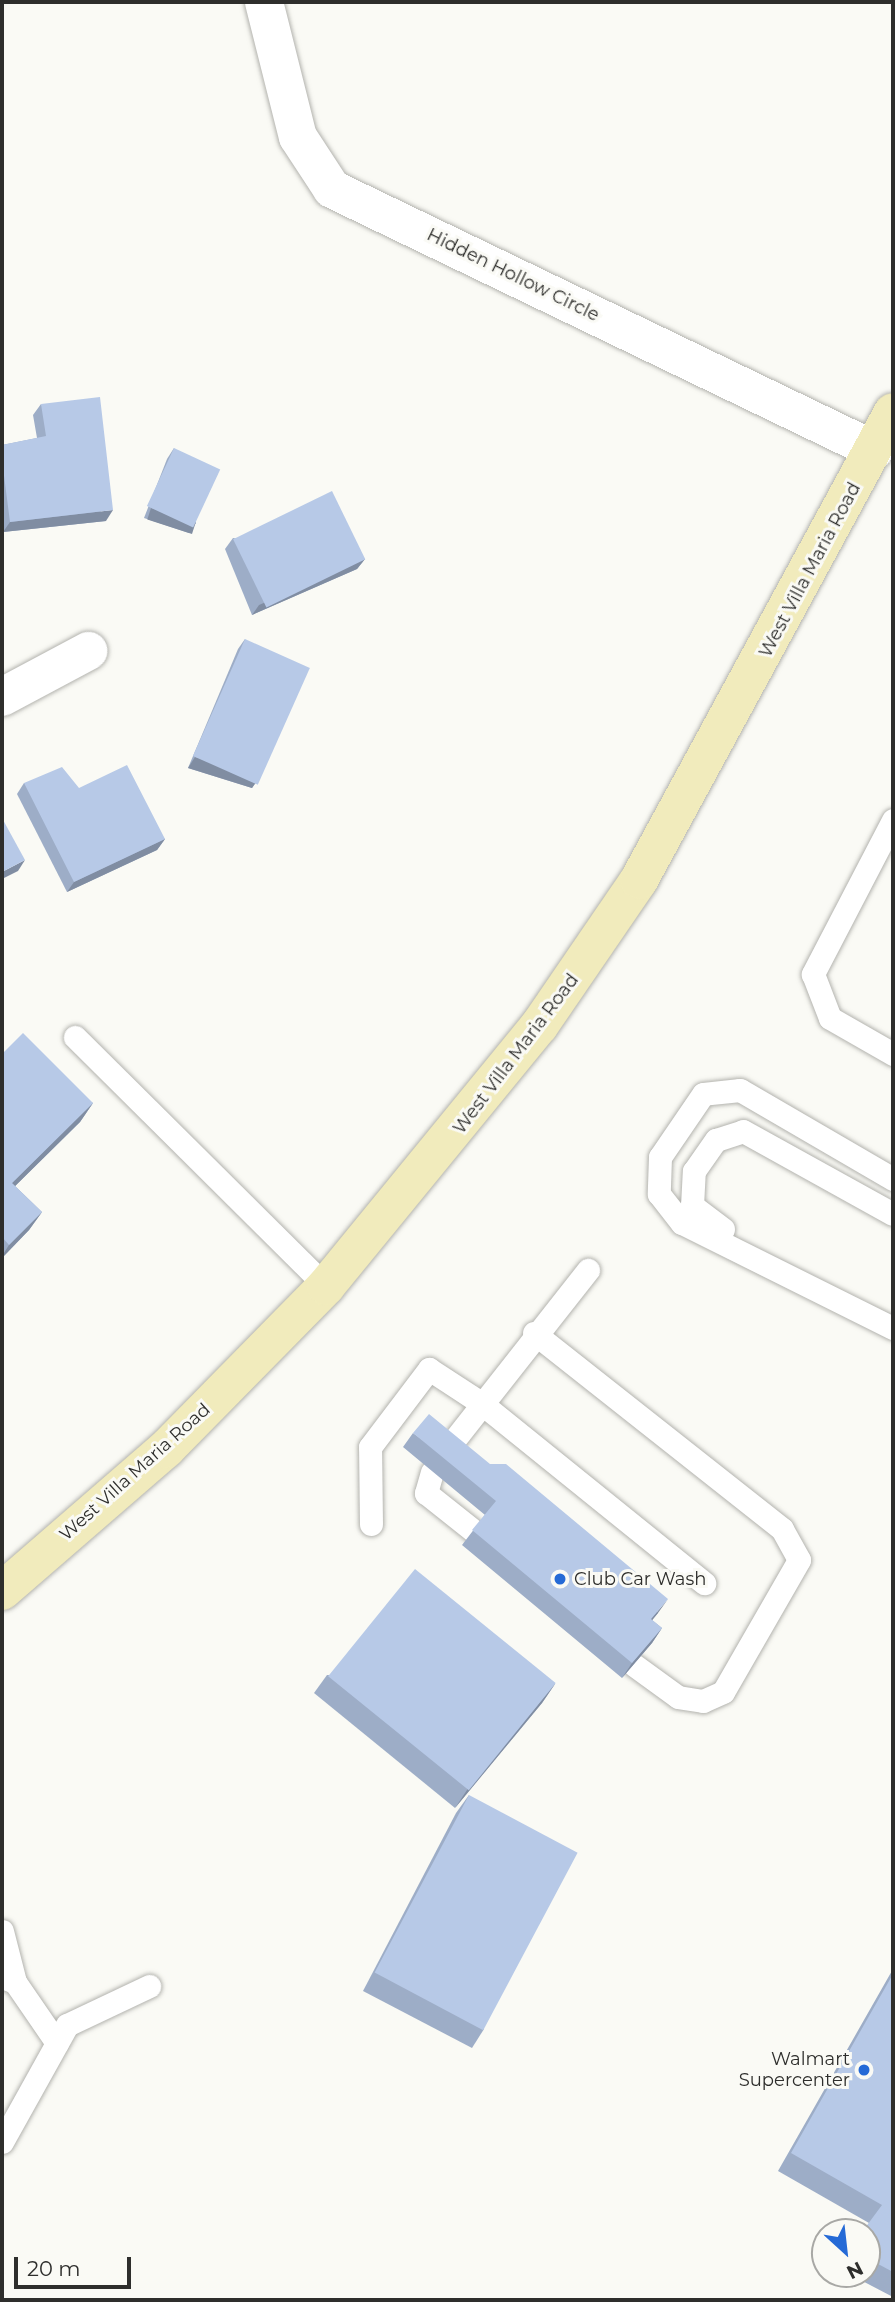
<!DOCTYPE html>
<html>
<head>
<meta charset="utf-8">
<style>
	body { margin:0 }
	#map { position:relative; width:895px; height:2302px; overflow:hidden; background:#fafaf5; font-family:Montserrat,sans-serif }
	div>[style] { position:absolute }
	.roads { filter:drop-shadow(0 0 2px #b3b3ae) drop-shadow(0 0 2px #b3b3ae) }
	.service>* { height:23px; margin:-11.5px; padding:0 11.5px; transform-origin:11.5px; border-radius:11.5px; background:#fff }
	.minor>* { height:38px; margin:-19px; padding:0 19px; transform-origin:19px; border-radius:19px; background:#fff }
	.secondary>* { height:38px; margin:-19px; padding:0 19px; transform-origin:19px; border-radius:19px; background:#f1ebbc }
	.wall>* { inset:0; background:#9dadc7 }
	.shaded-wall>* { inset:0; background:#808da2; transform-origin:0 0 }
	.building>* { inset:0; background:#b7c9e7; transform-origin:0 0 }
	.dots>* { width:19px; height:19px; translate:-50% -50%; box-sizing:border-box; border:4px solid #fafaf5; border-radius:50% }
	span { translate:-50% -50%; white-space:nowrap; text-align:center; line-height:1.15; -webkit-text-stroke:6px #fafaf5; paint-order:stroke }
	.street-label { font-size:18px; color:#2e2e2c }
	.poi-label { font-size:18px; color:#2e2e2c }
	.left { translate:0 -50%; text-align:left }
	.right { translate:-100% -50%; text-align:right }
	.frame { position:absolute; inset:0; border:4px solid #2e2e2c; pointer-events:none }
	.north { position:absolute; left:811px; top:2218px; width:70px; height:70px; box-sizing:border-box; background:#fafaf5; border:2px solid #a8a8a5; border-radius:50%; rotate:153deg; font-size:19px; font-weight:700; line-height:28px; text-align:center; color:#2e2e2c }
	.north::after { content:''; display:block; margin:auto; width:24px; height:32px; background:#256ad6; clip-path:polygon(50% 0,100% 100%,50% 72%,0 100%) }
	.scale { position:absolute; left:14px; top:2257px; width:117px; height:32px; box-sizing:border-box; border:4px solid #2e2e2c; border-top:0; padding-left:9px; font-size:21px; line-height:24px; white-space:nowrap; color:#2e2e2c; -webkit-text-stroke:5px #fafaf5; paint-order:stroke }
</style>
</head>
<body>
<div id="map">
	<div class="roads">
		<div class="service">
			<div style="left:893px;top:820px;width:174px;rotate:117.5deg"></div>
			<div style="left:813px;top:974px;width:47px;rotate:68.9deg"></div>
			<div style="left:830px;top:1018px;width:73px;rotate:29.7deg"></div>
			<div style="left:75px;top:1037px;width:354px;rotate:44.8deg"></div>
			<div style="left:893px;top:1179px;width:177px;rotate:-149.8deg"></div>
			<div style="left:740px;top:1090px;width:37px;rotate:174deg"></div>
			<div style="left:703px;top:1094px;width:76px;rotate:124.3deg"></div>
			<div style="left:660px;top:1157px;width:37px;rotate:92deg"></div>
			<div style="left:659px;top:1194px;width:37px;rotate:52deg"></div>
			<div style="left:682px;top:1223px;width:236px;rotate:26.5deg"></div>
			<div style="left:723px;top:1229px;width:39px;rotate:-143deg"></div>
			<div style="left:692px;top:1206px;width:35px;rotate:-87deg"></div>
			<div style="left:694px;top:1171px;width:38px;rotate:-55deg"></div>
			<div style="left:716px;top:1140px;width:28px;rotate:-18deg"></div>
			<div style="left:743px;top:1131px;width:171px;rotate:29deg"></div>
			<div style="left:534px;top:1333px;width:316px;rotate:38.3deg"></div>
			<div style="left:782px;top:1529px;width:35px;rotate:61deg"></div>
			<div style="left:799px;top:1560px;width:152px;rotate:119.9deg"></div>
			<div style="left:723px;top:1692px;width:22px;rotate:156deg"></div>
			<div style="left:703px;top:1701px;width:25px;rotate:-171deg"></div>
			<div style="left:678px;top:1697px;width:54px;rotate:-144deg"></div>
			<div style="left:447px;top:1449px;width:228px;rotate:-51.8deg"></div>
			<div style="left:432px;top:1472px;width:22px;rotate:106deg"></div>
			<div style="left:426px;top:1493px;width:61px;rotate:38.4deg"></div>
			<div style="left:371px;top:1524px;width:77px;rotate:-90.7deg"></div>
			<div style="left:370px;top:1447px;width:98px;rotate:-52.9deg"></div>
			<div style="left:429px;top:1369px;width:62px;rotate:33.2deg"></div>
			<div style="left:481px;top:1403px;width:287px;rotate:38.9deg"></div>
			<div style="left:2px;top:1931px;width:53px;rotate:75.7deg"></div>
			<div style="left:2px;top:1977px;width:14px;rotate:21deg"></div>
			<div style="left:15px;top:1982px;width:74px;rotate:55.5deg"></div>
			<div style="left:2px;top:2142px;width:134px;rotate:-60.9deg"></div>
			<div style="left:67px;top:2025px;width:91px;rotate:-25.4deg"></div>
		</div>
		<div class="minor">
			<div style="left:264px;top:2px;width:139px;rotate:75.9deg"></div>
			<div style="left:298px;top:137px;width:62px;rotate:56.8deg"></div>
			<div style="left:332px;top:189px;width:602px;rotate:25.71deg"></div>
			<div style="left:2px;top:697px;width:98px;rotate:-28.1deg"></div>
		</div>
		<div class="secondary">
			<div style="left:2px;top:1591px;width:217px;rotate:-40.9deg"></div>
			<div style="left:166px;top:1449px;width:228px;rotate:-45.5deg"></div>
			<div style="left:326px;top:1286px;width:336px;rotate:-50.7deg"></div>
			<div style="left:539px;top:1026px;width:177px;rotate:-55.6deg"></div>
			<div style="left:639px;top:880px;width:532px;rotate:-61.51deg"></div>
		</div>
	</div>
	<div class="wall">
		<div style="clip-path:polygon(41px 404px,106px 521px,3px 532px,2px 523px,2px 445px,37px 438px,33px 415px)"></div>
		<div style="clip-path:polygon(174px 448px,196px 523px,189px 533px,144px 518px,167px 459px)"></div>
		<div style="clip-path:polygon(233px 538px,365px 559px,357px 569px,252px 615px,225px 549px)"></div>
		<div style="clip-path:polygon(245px 639px,259px 778px,252px 788px,188px 768px,238px 649px)"></div>
		<div style="clip-path:polygon(24px 783px,79px 788px,165px 839px,157px 850px,67px 892px,17px 794px)"></div>
		<div style="clip-path:polygon(2px 1054px,93px 1103px,80px 1122px,15px 1186px,42px 1212px,29px 1230px,2px 1258px)"></div>
		<div style="clip-path:polygon(413px 1433px,658px 1613px,652px 1620px,662px 1628px,652px 1643px,622px 1678px,462px 1545px,485px 1515px,403px 1447px)"></div>
		<div style="clip-path:polygon(327px 1675px,555px 1684px,542px 1703px,455px 1808px,314px 1693px)"></div>
		<div style="clip-path:polygon(469px 1795px,484px 2029px,472px 2048px,363px 1991px,456px 1813px)"></div>
		<div style="clip-path:polygon(893px 1969px,893px 2297px,849px 2274px,867px 2274px,867px 2232px,869px 2223px,778px 2171px)"></div>
	</div>
	<div class="shaded-wall">
		<div style="left:151px;top:508px;width:47px;height:12px;rotate:18deg"></div>
		<div style="clip-path:polygon(113px 510px,106px 521px,3px 532px,10px 522px)"></div>
		<div style="clip-path:polygon(365px 559px,357px 569px,252px 615px,259px 605px)"></div>
		<div style="clip-path:polygon(195px 757px,259px 778px,252px 788px,188px 768px)"></div>
		<div style="clip-path:polygon(165px 839px,157px 850px,67px 892px,74px 882px)"></div>
		<div style="clip-path:polygon(25px 860px,18px 871px,2px 879px,2px 872px)"></div>
		<div style="clip-path:polygon(93px 1103px,80px 1122px,2px 1199px,12px 1183px)"></div>
		<div style="clip-path:polygon(42px 1212px,29px 1230px,2px 1258px,2px 1256px,9px 1245px)"></div>
		<div style="clip-path:polygon(668px 1599px,658px 1613px,641px 1634px,651px 1619px)"></div>
		<div style="clip-path:polygon(662px 1628px,652px 1643px,622px 1678px,632px 1663px)"></div>
		<div style="clip-path:polygon(555px 1684px,542px 1703px,455px 1808px,467px 1790px)"></div>
	</div>
	<div class="building">
		<div style="clip-path:polygon(100px 397px,113px 510px,10px 522px,2px 460px,2px 445px,46px 436px,41px 404px)"></div>
		<div style="left:174px;top:448px;width:51px;height:64px;rotate:25deg"></div>
		<div style="left:332px;top:491px;width:76px;height:110px;rotate:64deg"></div>
		<div style="left:245px;top:639px;width:71px;height:128px;rotate:24deg"></div>
		<div style="clip-path:polygon(127px 765px,165px 839px,74px 882px,24px 783px,62px 767px,79px 788px)"></div>
		<div style="clip-path:polygon(2px 818px,25px 860px,2px 872px)"></div>
		<div style="clip-path:polygon(23px 1033px,93px 1103px,12px 1183px,42px 1212px,9px 1245px,2px 1237px,2px 1054px)"></div>
		<div style="clip-path:polygon(429px 1414px,490px 1464px,506px 1464px,668px 1599px,651px 1619px,662px 1628px,632px 1663px,472px 1530px,496px 1501px,413px 1433px)"></div>
		<div style="left:415px;top:1569px;width:181px;height:138px;rotate:39deg"></div>
		<div style="left:469px;top:1795px;width:123px;height:201px;rotate:28deg"></div>
		<div style="clip-path:polygon(893px 1974px,893px 2272px,867px 2258px,867px 2232px,862px 2232px,882px 2205px,791px 2153px)"></div>
	</div>
	<div class="dots">
		<div style="left:560px;top:1579px;background:#256ad6"></div>
		<div style="left:864px;top:2070px;background:#256ad6"></div>
	</div>
	<div class="street-label">
		<span style="left:513px;top:275px;rotate:26deg">Hidden Hollow Circle</span>
		<span style="left:810px;top:570px;rotate:-62deg">West Villa Maria Road</span>
		<span style="left:516px;top:1054px;rotate:-53deg">West Villa Maria Road</span>
		<span style="left:135px;top:1472px;rotate:-42deg">West Villa Maria Road</span>
	</div>
	<div class="poi-label">
		<span class="left" style="left:574px;top:1579px">Club Car Wash</span>
		<span class="right" style="left:850px;top:2070px">Walmart<br>Supercenter</span>
	</div>
	<div class="frame"></div>
	<div class="north">N</div>
	<div class="scale">20 m</div>
</div>
</body>
</html>
